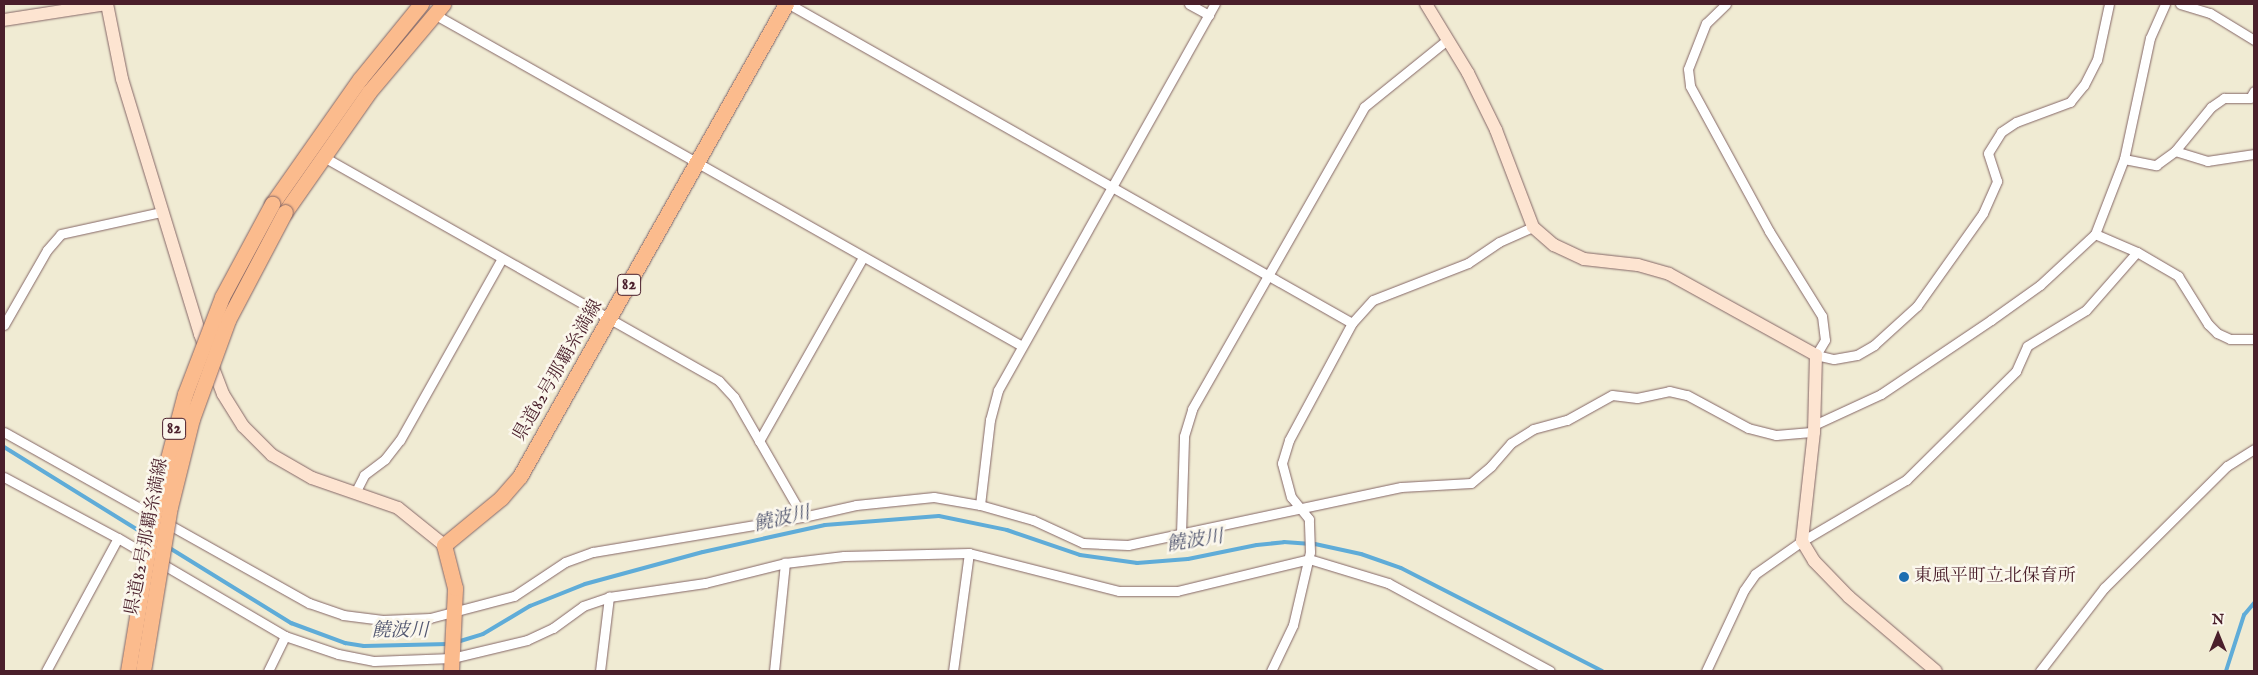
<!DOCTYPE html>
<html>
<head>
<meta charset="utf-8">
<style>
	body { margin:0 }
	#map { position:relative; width:2258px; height:675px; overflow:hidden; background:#f0ebd3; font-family:"IM FELL English","Noto Serif JP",serif }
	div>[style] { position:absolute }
	.stream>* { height:4px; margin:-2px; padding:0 2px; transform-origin:2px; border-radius:2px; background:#5facd8 }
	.roads { filter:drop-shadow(0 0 1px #846666) drop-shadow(0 0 1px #846666) }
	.street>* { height:9px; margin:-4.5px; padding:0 4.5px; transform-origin:4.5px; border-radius:4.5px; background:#fff }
	.secondary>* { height:12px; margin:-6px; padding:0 6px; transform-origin:6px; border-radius:6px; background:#fde4d1 }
	.primary>* { height:15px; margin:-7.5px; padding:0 7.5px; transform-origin:7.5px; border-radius:7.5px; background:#fbbb8d }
	.bridges { filter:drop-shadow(0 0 1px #846666) drop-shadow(0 0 1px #846666) }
	.primary-bridge>* { height:15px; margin:-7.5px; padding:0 7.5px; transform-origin:7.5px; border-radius:7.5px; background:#fbbb8d }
	.dots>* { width:14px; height:14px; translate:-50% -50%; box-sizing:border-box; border:2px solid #fbf7ec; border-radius:50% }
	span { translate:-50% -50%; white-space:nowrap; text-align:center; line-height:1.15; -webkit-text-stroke:5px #fbf7ec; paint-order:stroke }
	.shield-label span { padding:1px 4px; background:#fbf7ec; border:1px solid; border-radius:4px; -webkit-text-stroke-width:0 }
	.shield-label { font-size:16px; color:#4a1f2b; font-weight:700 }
	.street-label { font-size:18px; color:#4a1f2b }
	.poi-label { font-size:18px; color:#4a1f2b }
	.left { translate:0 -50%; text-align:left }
	.water-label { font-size:19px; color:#525770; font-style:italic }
	.frame { position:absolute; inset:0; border:5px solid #4a1f2b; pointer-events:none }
	.north { position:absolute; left:2193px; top:610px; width:50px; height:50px; -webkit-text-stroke:4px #fbf7ec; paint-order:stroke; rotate:0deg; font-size:14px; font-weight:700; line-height:20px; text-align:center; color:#4a1f2b }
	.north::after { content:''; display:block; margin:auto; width:18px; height:22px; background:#4a1f2b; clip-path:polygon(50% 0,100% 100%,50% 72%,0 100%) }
</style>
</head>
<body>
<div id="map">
	<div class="stream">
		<div style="left:4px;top:447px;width:167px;rotate:31.8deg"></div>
		<div style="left:168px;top:547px;width:145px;rotate:31.7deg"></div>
		<div style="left:291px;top:623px;width:58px;rotate:20.3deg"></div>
		<div style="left:345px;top:643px;width:19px;rotate:9deg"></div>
		<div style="left:364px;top:646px;width:84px;rotate:-1.4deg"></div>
		<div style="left:457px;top:642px;width:27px;rotate:-17deg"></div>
		<div style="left:483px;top:634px;width:55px;rotate:-30.8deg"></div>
		<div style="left:530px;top:606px;width:59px;rotate:-21.8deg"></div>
		<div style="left:585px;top:584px;width:122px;rotate:-15.2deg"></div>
		<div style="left:703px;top:552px;width:125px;rotate:-12.5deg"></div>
		<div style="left:825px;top:525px;width:114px;rotate:-4.5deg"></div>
		<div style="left:939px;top:516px;width:69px;rotate:11.6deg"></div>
		<div style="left:1007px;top:530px;width:77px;rotate:18.9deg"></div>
		<div style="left:1080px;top:555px;width:58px;rotate:8deg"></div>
		<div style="left:1137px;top:563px;width:51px;rotate:-4.5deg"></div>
		<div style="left:1188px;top:559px;width:70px;rotate:-11.5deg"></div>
		<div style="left:1257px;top:545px;width:27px;rotate:-6deg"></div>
		<div style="left:1284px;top:542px;width:31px;rotate:4deg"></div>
		<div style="left:1315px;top:544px;width:47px;rotate:12.3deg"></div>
		<div style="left:1361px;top:554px;width:42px;rotate:19.3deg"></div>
		<div style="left:1401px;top:568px;width:226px;rotate:27.1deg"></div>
		<div style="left:2226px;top:671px;width:59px;rotate:-72.2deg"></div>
		<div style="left:2244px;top:615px;width:16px;rotate:-50deg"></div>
	</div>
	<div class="roads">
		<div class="street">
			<div style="left:789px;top:4px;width:647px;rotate:29.54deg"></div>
			<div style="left:1189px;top:4px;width:23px;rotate:29deg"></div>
			<div style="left:1726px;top:4px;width:28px;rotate:136deg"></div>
			<div style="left:1706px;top:23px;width:49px;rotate:111.4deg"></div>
			<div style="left:1688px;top:69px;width:17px;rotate:83deg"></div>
			<div style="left:1690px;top:86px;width:165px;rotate:61.4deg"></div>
			<div style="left:1769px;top:231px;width:100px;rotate:58.1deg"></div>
			<div style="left:1822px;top:316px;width:24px;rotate:83deg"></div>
			<div style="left:1825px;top:340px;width:17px;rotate:121deg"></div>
			<div style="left:1816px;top:355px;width:18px;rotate:13deg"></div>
			<div style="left:1834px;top:359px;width:23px;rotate:-10deg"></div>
			<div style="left:1857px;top:355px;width:20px;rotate:-30deg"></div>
			<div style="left:1874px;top:345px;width:58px;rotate:-42.2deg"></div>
			<div style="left:1917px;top:306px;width:114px;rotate:-54.6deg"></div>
			<div style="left:1983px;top:213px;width:35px;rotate:-66deg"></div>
			<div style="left:1997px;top:181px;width:29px;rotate:-108deg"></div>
			<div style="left:1988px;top:153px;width:25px;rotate:-58deg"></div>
			<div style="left:2001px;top:132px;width:18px;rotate:-34deg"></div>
			<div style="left:2016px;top:122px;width:58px;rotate:-20.3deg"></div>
			<div style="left:2070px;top:102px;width:22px;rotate:-51deg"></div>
			<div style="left:2084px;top:85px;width:28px;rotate:-63deg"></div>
			<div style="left:2097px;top:60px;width:57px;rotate:-77.9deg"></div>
			<div style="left:2180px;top:4px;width:31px;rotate:17deg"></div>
			<div style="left:2210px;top:13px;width:52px;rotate:31.5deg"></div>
			<div style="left:434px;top:14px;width:675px;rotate:29.45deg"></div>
			<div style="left:2175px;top:151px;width:34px;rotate:17deg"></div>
			<div style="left:2207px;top:161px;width:48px;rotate:-8.5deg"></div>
			<div style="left:322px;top:156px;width:456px;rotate:29.5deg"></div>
			<div style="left:719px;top:381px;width:22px;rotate:47deg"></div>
			<div style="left:734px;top:397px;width:138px;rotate:60.1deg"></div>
			<div style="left:2124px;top:159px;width:33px;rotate:11deg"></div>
			<div style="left:2156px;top:165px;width:24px;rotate:-36deg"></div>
			<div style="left:2175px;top:151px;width:57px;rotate:-50.7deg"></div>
			<div style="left:2211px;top:107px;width:16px;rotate:-35deg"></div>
			<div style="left:2224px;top:98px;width:26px"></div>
			<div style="left:2250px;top:98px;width:8px;rotate:-60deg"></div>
			<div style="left:2095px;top:234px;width:46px;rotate:23.2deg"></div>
			<div style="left:2137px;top:252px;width:48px;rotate:30.3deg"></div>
			<div style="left:2178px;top:276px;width:57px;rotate:58deg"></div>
			<div style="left:2208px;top:324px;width:13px;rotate:45deg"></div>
			<div style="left:2217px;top:333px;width:14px;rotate:25deg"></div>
			<div style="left:2230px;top:339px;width:24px"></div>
			<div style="left:4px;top:325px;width:86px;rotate:-60.2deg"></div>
			<div style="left:47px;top:250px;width:21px;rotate:-49deg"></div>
			<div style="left:61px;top:234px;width:102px;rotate:-12.4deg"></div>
			<div style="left:1814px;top:425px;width:74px;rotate:-24.8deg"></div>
			<div style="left:1881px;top:394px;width:133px;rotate:-33.9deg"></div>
			<div style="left:1991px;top:320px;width:60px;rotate:-35.5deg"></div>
			<div style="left:2040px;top:285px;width:75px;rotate:-42.8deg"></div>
			<div style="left:2095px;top:234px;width:80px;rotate:-68.9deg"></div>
			<div style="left:2124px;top:159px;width:124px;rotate:-77.9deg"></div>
			<div style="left:2150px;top:38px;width:37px;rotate:-66deg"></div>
			<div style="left:4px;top:432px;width:350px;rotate:29.3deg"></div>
			<div style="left:309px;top:603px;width:36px;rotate:19deg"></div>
			<div style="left:343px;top:615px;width:40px;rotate:7.1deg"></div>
			<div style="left:383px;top:620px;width:47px;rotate:-2.4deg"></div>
			<div style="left:430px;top:618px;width:87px;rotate:-14.7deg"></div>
			<div style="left:514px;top:596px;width:61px;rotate:-33.7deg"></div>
			<div style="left:565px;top:562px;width:30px;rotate:-20deg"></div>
			<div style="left:593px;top:552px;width:213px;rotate:-9.5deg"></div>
			<div style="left:803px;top:517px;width:54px;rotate:-12.8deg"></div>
			<div style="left:856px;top:505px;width:78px;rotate:-5.9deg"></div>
			<div style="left:934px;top:497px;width:47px;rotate:9.9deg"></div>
			<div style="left:980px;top:505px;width:55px;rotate:15.8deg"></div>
			<div style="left:1033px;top:520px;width:55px;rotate:24.7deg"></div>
			<div style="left:1083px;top:543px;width:45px;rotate:2.5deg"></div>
			<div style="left:1128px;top:545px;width:279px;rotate:-12deg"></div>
			<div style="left:1401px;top:487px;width:70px;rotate:-3.3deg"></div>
			<div style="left:1471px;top:483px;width:26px;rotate:-40deg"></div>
			<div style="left:1491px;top:466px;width:30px;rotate:-49deg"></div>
			<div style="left:1511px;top:443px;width:26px;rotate:-32deg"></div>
			<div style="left:1533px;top:429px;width:35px;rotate:-15deg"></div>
			<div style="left:1567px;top:420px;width:51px;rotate:-29.1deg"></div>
			<div style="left:1612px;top:395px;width:25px;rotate:7deg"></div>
			<div style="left:1637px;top:398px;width:33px;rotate:-12deg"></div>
			<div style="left:1669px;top:391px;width:18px;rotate:13deg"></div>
			<div style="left:1687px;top:395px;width:69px;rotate:28.4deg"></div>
			<div style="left:1748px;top:428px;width:29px;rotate:14deg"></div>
			<div style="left:1776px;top:435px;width:38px;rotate:-5deg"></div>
			<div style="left:759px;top:441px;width:211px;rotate:-60.5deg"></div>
			<div style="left:4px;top:477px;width:129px;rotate:28.2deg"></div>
			<div style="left:118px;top:538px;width:194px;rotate:30.4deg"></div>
			<div style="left:285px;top:636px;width:56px;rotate:18.8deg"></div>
			<div style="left:338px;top:654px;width:37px;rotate:11deg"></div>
			<div style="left:374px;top:661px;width:78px;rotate:-2.2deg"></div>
			<div style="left:452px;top:658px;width:77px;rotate:-13.5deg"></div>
			<div style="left:527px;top:640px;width:29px;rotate:-25deg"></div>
			<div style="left:553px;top:628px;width:37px;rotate:-36deg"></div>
			<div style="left:583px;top:606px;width:28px;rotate:-19deg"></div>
			<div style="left:609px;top:597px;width:97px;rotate:-8.3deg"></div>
			<div style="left:705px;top:583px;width:82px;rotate:-14deg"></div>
			<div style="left:785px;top:563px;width:59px;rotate:-6.8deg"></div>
			<div style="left:844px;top:556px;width:125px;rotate:-1.4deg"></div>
			<div style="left:969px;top:553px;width:155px;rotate:14.2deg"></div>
			<div style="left:1119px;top:591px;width:58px"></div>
			<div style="left:1177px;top:591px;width:136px;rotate:-13.6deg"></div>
			<div style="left:1309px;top:559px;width:83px;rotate:16.9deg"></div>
			<div style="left:1388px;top:583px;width:184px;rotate:28.5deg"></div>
			<div style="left:355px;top:493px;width:20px;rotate:-63deg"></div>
			<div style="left:364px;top:475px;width:26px;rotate:-37deg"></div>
			<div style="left:385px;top:459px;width:24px;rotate:-52deg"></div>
			<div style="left:400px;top:440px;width:206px;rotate:-60.7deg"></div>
			<div style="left:980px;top:505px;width:86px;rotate:-83.3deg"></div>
			<div style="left:990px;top:420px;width:31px;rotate:-75deg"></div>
			<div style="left:998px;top:390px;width:443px;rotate:-60.7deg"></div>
			<div style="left:1181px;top:534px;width:98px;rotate:-88.2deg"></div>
			<div style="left:1184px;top:436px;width:28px;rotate:-73deg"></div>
			<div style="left:1192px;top:409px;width:348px;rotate:-60.3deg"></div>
			<div style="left:1364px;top:107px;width:107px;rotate:-38.9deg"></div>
			<div style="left:46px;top:671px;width:151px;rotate:-61.6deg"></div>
			<div style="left:268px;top:671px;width:39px;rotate:-64deg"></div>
			<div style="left:600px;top:671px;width:75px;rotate:-83.1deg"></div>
			<div style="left:774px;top:671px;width:109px;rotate:-84.2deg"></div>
			<div style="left:953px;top:671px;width:119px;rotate:-82.3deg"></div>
			<div style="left:1271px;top:671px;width:51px;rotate:-64.4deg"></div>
			<div style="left:1293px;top:625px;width:75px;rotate:-76.9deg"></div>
			<div style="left:1310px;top:552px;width:33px;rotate:-92deg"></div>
			<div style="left:1309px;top:519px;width:28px;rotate:-129deg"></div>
			<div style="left:1291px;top:497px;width:35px;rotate:-105deg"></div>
			<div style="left:1282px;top:463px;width:24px;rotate:-73deg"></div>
			<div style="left:1289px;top:440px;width:133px;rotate:-61.7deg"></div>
			<div style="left:1352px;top:323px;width:31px;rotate:-48deg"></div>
			<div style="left:1373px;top:300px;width:102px;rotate:-21.3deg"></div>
			<div style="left:1468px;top:263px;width:37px;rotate:-34deg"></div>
			<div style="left:1499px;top:242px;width:37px;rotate:-24deg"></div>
			<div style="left:1706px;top:671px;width:89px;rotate:-64.9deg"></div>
			<div style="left:1744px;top:590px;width:19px;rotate:-55deg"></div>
			<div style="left:1755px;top:574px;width:57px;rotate:-35.1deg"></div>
			<div style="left:1802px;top:541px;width:121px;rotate:-30.4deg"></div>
			<div style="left:1906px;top:480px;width:155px;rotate:-44.7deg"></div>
			<div style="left:2016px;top:371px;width:27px;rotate:-66deg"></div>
			<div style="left:2027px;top:346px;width:69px;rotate:-31.4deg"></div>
			<div style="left:2086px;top:310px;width:77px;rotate:-48.7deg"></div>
			<div style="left:2040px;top:671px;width:105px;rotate:-52.4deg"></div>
			<div style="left:2104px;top:588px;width:173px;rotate:-44.8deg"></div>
			<div style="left:2227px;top:466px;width:32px;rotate:-32deg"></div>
		</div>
		<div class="secondary">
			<div style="left:107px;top:4px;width:76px;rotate:78.7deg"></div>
			<div style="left:122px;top:79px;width:267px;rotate:73deg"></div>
			<div style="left:200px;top:334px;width:64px;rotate:69deg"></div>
			<div style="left:223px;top:394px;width:38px;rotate:58deg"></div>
			<div style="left:243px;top:426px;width:41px;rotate:45deg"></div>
			<div style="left:272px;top:455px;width:46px;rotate:29.9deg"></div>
			<div style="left:312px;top:478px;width:91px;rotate:19.2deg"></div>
			<div style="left:398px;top:508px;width:59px;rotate:38.8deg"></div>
			<div style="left:1426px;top:4px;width:81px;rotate:58.7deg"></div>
			<div style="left:1468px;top:73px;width:64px;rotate:63.8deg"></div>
			<div style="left:1496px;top:130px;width:104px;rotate:69.1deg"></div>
			<div style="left:1533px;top:227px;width:28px;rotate:41deg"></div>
			<div style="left:1554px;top:245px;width:33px;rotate:25deg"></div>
			<div style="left:1584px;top:259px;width:54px;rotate:6.3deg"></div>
			<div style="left:1638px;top:265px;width:32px;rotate:16deg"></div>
			<div style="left:1669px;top:274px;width:168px;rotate:28.9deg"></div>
			<div style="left:1816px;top:355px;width:77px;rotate:91.5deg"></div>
			<div style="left:1814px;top:432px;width:110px;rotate:96.3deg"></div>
			<div style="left:1802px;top:541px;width:23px;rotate:59deg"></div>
			<div style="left:1814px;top:561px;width:50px;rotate:45.8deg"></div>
			<div style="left:1849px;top:597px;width:114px;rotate:40.4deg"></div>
			<div style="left:4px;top:20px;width:104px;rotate:-8.8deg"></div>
		</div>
		<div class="primary">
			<div style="left:272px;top:204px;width:153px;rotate:-54.9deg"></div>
			<div style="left:360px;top:79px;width:97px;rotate:-50.9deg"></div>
			<div style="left:285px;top:212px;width:146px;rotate:-55deg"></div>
			<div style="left:369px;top:92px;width:115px;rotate:-49.9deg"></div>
			<div style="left:451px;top:671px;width:83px;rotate:-87.2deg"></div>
			<div style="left:455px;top:588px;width:44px;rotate:-104.3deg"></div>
			<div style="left:444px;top:545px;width:74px;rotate:-39.5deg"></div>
			<div style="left:501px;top:498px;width:29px;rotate:-49deg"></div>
			<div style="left:520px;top:476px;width:542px;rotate:-60.6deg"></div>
		</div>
	</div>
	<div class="bridges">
		<div class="primary-bridge">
			<div style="left:128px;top:671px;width:165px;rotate:-80.6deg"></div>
			<div style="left:155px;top:508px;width:118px;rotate:-75.3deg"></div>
			<div style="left:185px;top:394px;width:104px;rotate:-69.1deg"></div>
			<div style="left:222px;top:297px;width:106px;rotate:-61.7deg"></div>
			<div style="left:143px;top:671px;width:166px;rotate:-80.7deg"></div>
			<div style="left:170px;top:507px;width:91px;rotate:-76deg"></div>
			<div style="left:192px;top:419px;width:105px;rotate:-70deg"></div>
			<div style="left:228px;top:320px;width:122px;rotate:-62.2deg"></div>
		</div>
	</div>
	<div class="dots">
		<div style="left:1904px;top:577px;background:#1f6fb2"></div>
	</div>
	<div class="shield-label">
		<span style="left:629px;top:285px">82</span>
		<span style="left:174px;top:429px">82</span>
	</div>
	<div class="street-label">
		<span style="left:559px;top:371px;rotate:-60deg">県道82号那覇糸満線</span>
		<span style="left:148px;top:537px;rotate:-79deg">県道82号那覇糸満線</span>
	</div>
	<div class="poi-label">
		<span class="left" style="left:1914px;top:577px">東風平町立北保育所</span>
	</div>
	<div class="water-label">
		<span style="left:782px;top:520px;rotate:-13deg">饒波川</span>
		<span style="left:1195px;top:542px;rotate:-9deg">饒波川</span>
		<span style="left:400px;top:632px">饒波川</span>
	</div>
	<div class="frame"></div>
	<div class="north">N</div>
</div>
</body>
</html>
